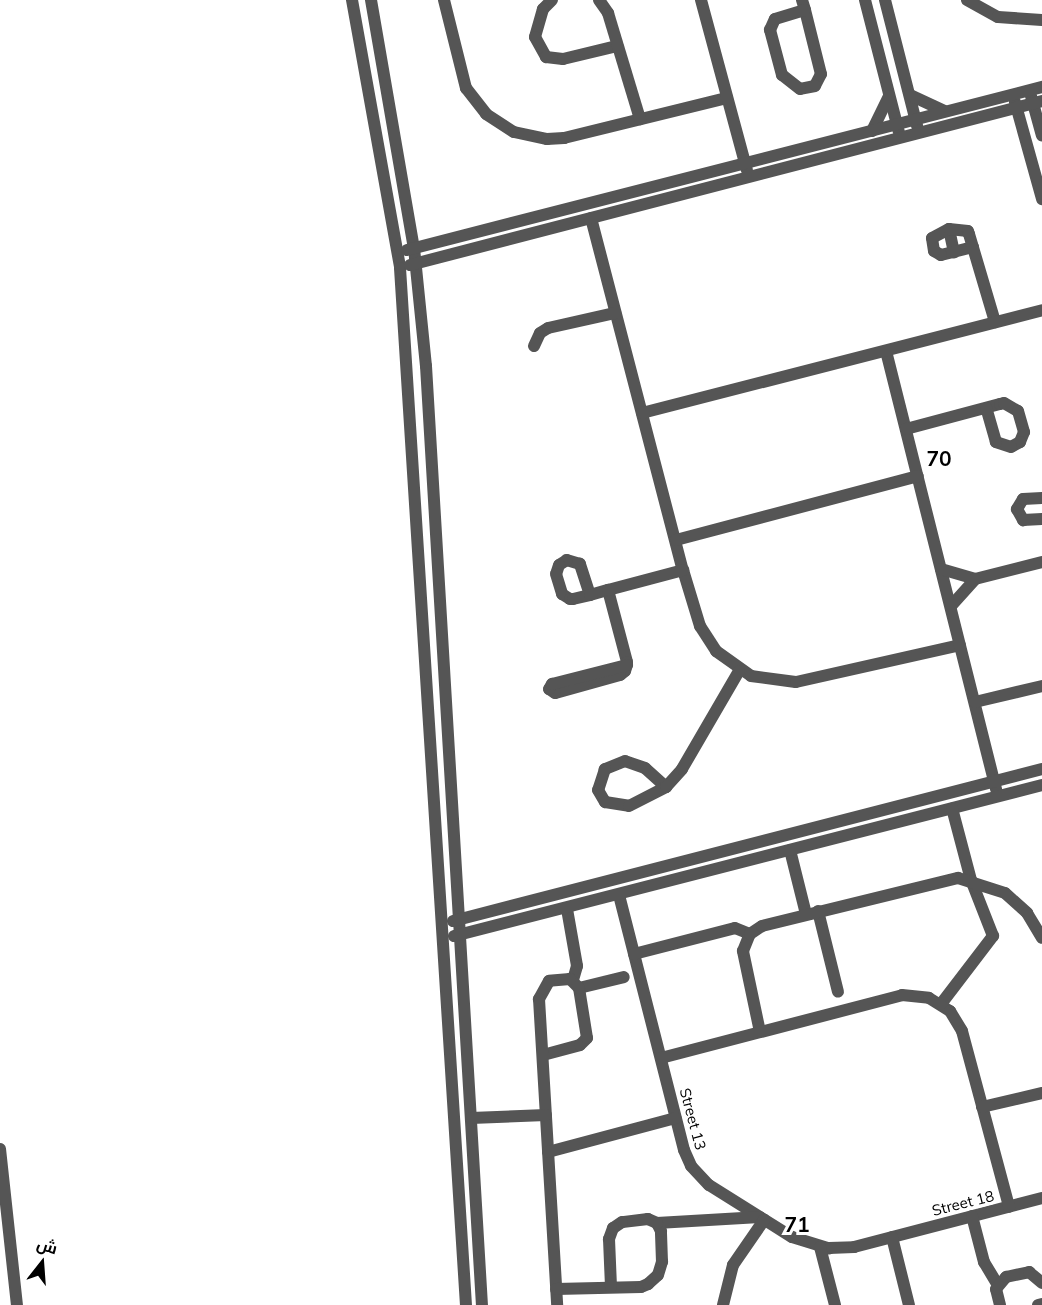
<!DOCTYPE html>
<html>
<head>
<meta charset="utf-8">
<style>
	body { margin:0 }
	#map { position:relative; width:1042px; height:1305px; overflow:hidden; background:#fff; font-family:Mulish,Cairo,sans-serif }
	div>[style] { position:absolute }
	.minor>* { height:12px; margin:-6px; padding:0 6px; transform-origin:6px; border-radius:6px; background:#555 }
	span { translate:-50% -50%; white-space:nowrap; text-align:center; line-height:1.15; -webkit-text-stroke:6px #fff; paint-order:stroke }
	.street-label { font-size:15px; color:#000 }
	.district-label { font-size:21px; color:#000; font-weight:700 }
	.north { position:absolute; left:12px; top:1233px; width:60px; height:60px; -webkit-text-stroke:4px #fff; paint-order:stroke; rotate:17deg; font-size:16px; font-weight:700; line-height:24px; text-align:center; color:#000 }
	.north::after { content:''; display:block; margin:auto; width:21px; height:27px; background:#000; clip-path:polygon(50% 0,100% 100%,50% 72%,0 100%) }
</style>
</head>
<body>
<div id="map">
	<div class="minor">
		<div style="left:352px;top:0;width:272px;rotate:79.8deg"></div>
		<div style="left:400px;top:268px;width:1039px;rotate:86.36deg"></div>
		<div style="left:371px;top:0;width:252px;rotate:80.2deg"></div>
		<div style="left:414px;top:248px;width:119px;rotate:84.2deg"></div>
		<div style="left:426px;top:366px;width:941px;rotate:86.59deg"></div>
		<div style="left:444px;top:0;width:91px;rotate:76deg"></div>
		<div style="left:466px;top:88px;width:33px;rotate:52deg"></div>
		<div style="left:486px;top:114px;width:33px;rotate:33deg"></div>
		<div style="left:514px;top:132px;width:34px;rotate:12deg"></div>
		<div style="left:547px;top:139px;width:17px;rotate:-3deg"></div>
		<div style="left:564px;top:138px;width:168px;rotate:-13.8deg"></div>
		<div style="left:552px;top:0;width:13px;rotate:135deg"></div>
		<div style="left:543px;top:9px;width:29px;rotate:106deg"></div>
		<div style="left:535px;top:37px;width:23px;rotate:61deg"></div>
		<div style="left:546px;top:57px;width:17px;rotate:7deg"></div>
		<div style="left:563px;top:59px;width:56px;rotate:-13.5deg"></div>
		<div style="left:599px;top:0;width:16px;rotate:55deg"></div>
		<div style="left:608px;top:13px;width:111px;rotate:73.2deg"></div>
		<div style="left:701px;top:0;width:176px;rotate:74.9deg"></div>
		<div style="left:802px;top:0;width:10px;rotate:73deg"></div>
		<div style="left:805px;top:10px;width:66px;rotate:76deg"></div>
		<div style="left:821px;top:74px;width:13px;rotate:117deg"></div>
		<div style="left:815px;top:86px;width:15px;rotate:169deg"></div>
		<div style="left:800px;top:89px;width:23px;rotate:-142deg"></div>
		<div style="left:782px;top:75px;width:47px;rotate:-104.9deg"></div>
		<div style="left:770px;top:30px;width:12px;rotate:-66deg"></div>
		<div style="left:775px;top:19px;width:31px;rotate:-17deg"></div>
		<div style="left:865px;top:0;width:136px;rotate:75.6deg"></div>
		<div style="left:885px;top:0;width:130px;rotate:75.7deg"></div>
		<div style="left:967px;top:0;width:35px;rotate:29deg"></div>
		<div style="left:998px;top:17px;width:44px;rotate:3.9deg"></div>
		<div style="left:910px;top:95px;width:38px;rotate:25deg"></div>
		<div style="left:1031px;top:96px;width:41px;rotate:74.6deg"></div>
		<div style="left:1015px;top:102px;width:101px;rotate:74.4deg"></div>
		<div style="left:872px;top:131px;width:39px;rotate:-64deg"></div>
		<div style="left:591px;top:218px;width:364px;rotate:75.4deg"></div>
		<div style="left:683px;top:570px;width:59px;rotate:73.1deg"></div>
		<div style="left:700px;top:626px;width:30px;rotate:57deg"></div>
		<div style="left:716px;top:651px;width:43px;rotate:35.5deg"></div>
		<div style="left:751px;top:676px;width:45px;rotate:7.6deg"></div>
		<div style="left:796px;top:682px;width:168px;rotate:-12.7deg"></div>
		<div style="left:949px;top:229px;width:24px;rotate:78deg"></div>
		<div style="left:973px;top:247px;width:33px;rotate:166deg"></div>
		<div style="left:941px;top:255px;width:8px;rotate:-150deg"></div>
		<div style="left:934px;top:251px;width:13px;rotate:-99deg"></div>
		<div style="left:932px;top:238px;width:19px;rotate:-28deg"></div>
		<div style="left:949px;top:229px;width:19px;rotate:6deg"></div>
		<div style="left:968px;top:231px;width:3px;rotate:72deg"></div>
		<div style="left:969px;top:234px;width:92px;rotate:73.5deg"></div>
		<div style="left:407px;top:250px;width:656px;rotate:-14.4deg"></div>
		<div style="left:410px;top:265px;width:653px;rotate:-14.55deg"></div>
		<div style="left:534px;top:346px;width:14px;rotate:-65deg"></div>
		<div style="left:540px;top:333px;width:9px;rotate:-32deg"></div>
		<div style="left:548px;top:328px;width:69px;rotate:-12.6deg"></div>
		<div style="left:886px;top:351px;width:452px;rotate:75.9deg"></div>
		<div style="left:642px;top:413px;width:413px;rotate:-14.4deg"></div>
		<div style="left:906px;top:429px;width:97px;rotate:-14.9deg"></div>
		<div style="left:1000px;top:404px;width:4px;rotate:-14deg"></div>
		<div style="left:1004px;top:403px;width:16px;rotate:30deg"></div>
		<div style="left:1018px;top:411px;width:22px;rotate:74deg"></div>
		<div style="left:1024px;top:432px;width:11px;rotate:112deg"></div>
		<div style="left:1020px;top:442px;width:10px;rotate:151deg"></div>
		<div style="left:1011px;top:447px;width:16px;rotate:-162deg"></div>
		<div style="left:996px;top:442px;width:35px;rotate:-106deg"></div>
		<div style="left:1042px;top:498px;width:19px;rotate:177deg"></div>
		<div style="left:1023px;top:499px;width:12px;rotate:121deg"></div>
		<div style="left:1017px;top:509px;width:13px;rotate:61deg"></div>
		<div style="left:1023px;top:520px;width:19px;rotate:-3deg"></div>
		<div style="left:676px;top:540px;width:250px;rotate:-14.8deg"></div>
		<div style="left:941px;top:569px;width:35px;rotate:16deg"></div>
		<div style="left:975px;top:579px;width:69px;rotate:-14.2deg"></div>
		<div style="left:608px;top:590px;width:74px;rotate:75.2deg"></div>
		<div style="left:627px;top:662px;width:3px;rotate:90deg"></div>
		<div style="left:627px;top:665px;width:6px;rotate:108deg"></div>
		<div style="left:625px;top:671px;width:6px;rotate:141deg"></div>
		<div style="left:620px;top:675px;width:67px;rotate:164.5deg"></div>
		<div style="left:555px;top:693px;width:7px;rotate:-146deg"></div>
		<div style="left:549px;top:689px;width:6px;rotate:-59deg"></div>
		<div style="left:552px;top:684px;width:77px;rotate:-14.2deg"></div>
		<div style="left:590px;top:595px;width:33px;rotate:-108deg"></div>
		<div style="left:580px;top:564px;width:14px;rotate:-163deg"></div>
		<div style="left:567px;top:560px;width:9px;rotate:148deg"></div>
		<div style="left:559px;top:565px;width:9px;rotate:108deg"></div>
		<div style="left:556px;top:574px;width:21px;rotate:73deg"></div>
		<div style="left:562px;top:594px;width:9px;rotate:32deg"></div>
		<div style="left:570px;top:599px;width:3px"></div>
		<div style="left:573px;top:599px;width:17px;rotate:-13deg"></div>
		<div style="left:590px;top:595px;width:19px;rotate:-16deg"></div>
		<div style="left:608px;top:590px;width:78px;rotate:-14.9deg"></div>
		<div style="left:951px;top:606px;width:36px;rotate:-48deg"></div>
		<div style="left:975px;top:702px;width:69px;rotate:-13.4deg"></div>
		<div style="left:666px;top:787px;width:28px;rotate:-138deg"></div>
		<div style="left:645px;top:768px;width:21px;rotate:-161deg"></div>
		<div style="left:625px;top:761px;width:22px;rotate:158deg"></div>
		<div style="left:605px;top:769px;width:22px;rotate:108deg"></div>
		<div style="left:598px;top:790px;width:14px;rotate:60deg"></div>
		<div style="left:605px;top:802px;width:24px;rotate:9deg"></div>
		<div style="left:629px;top:806px;width:42px;rotate:-27.2deg"></div>
		<div style="left:666px;top:787px;width:24px;rotate:-48deg"></div>
		<div style="left:682px;top:769px;width:113px;rotate:-59.8deg"></div>
		<div style="left:790px;top:850px;width:66px;rotate:76deg"></div>
		<div style="left:619px;top:895px;width:263px;rotate:75.7deg"></div>
		<div style="left:684px;top:1150px;width:17px;rotate:66deg"></div>
		<div style="left:691px;top:1166px;width:26px;rotate:47deg"></div>
		<div style="left:709px;top:1185px;width:98px;rotate:32.1deg"></div>
		<div style="left:792px;top:1237px;width:39px;rotate:17deg"></div>
		<div style="left:829px;top:1248px;width:25px;rotate:-2deg"></div>
		<div style="left:854px;top:1247px;width:194px;rotate:-14.6deg"></div>
		<div style="left:567px;top:909px;width:58px;rotate:80deg"></div>
		<div style="left:577px;top:966px;width:15px;rotate:106deg"></div>
		<div style="left:818px;top:911px;width:83px;rotate:76.1deg"></div>
		<div style="left:453px;top:921px;width:608px;rotate:-14.47deg"></div>
		<div style="left:454px;top:936px;width:607px;rotate:-14.4deg"></div>
		<div style="left:634px;top:954px;width:104px;rotate:-14.4deg"></div>
		<div style="left:735px;top:928px;width:16px;rotate:22deg"></div>
		<div style="left:579px;top:988px;width:46px;rotate:-13.7deg"></div>
		<div style="left:941px;top:1004px;width:86px;rotate:-52.6deg"></div>
		<div style="left:993px;top:936px;width:60px;rotate:-111.4deg"></div>
		<div style="left:971px;top:880px;width:74px;rotate:-104.8deg"></div>
		<div style="left:760px;top:1032px;width:83px;rotate:-101.9deg"></div>
		<div style="left:743px;top:951px;width:18px;rotate:-68deg"></div>
		<div style="left:750px;top:934px;width:14px;rotate:-34deg"></div>
		<div style="left:762px;top:926px;width:202px;rotate:-13.8deg"></div>
		<div style="left:958px;top:878px;width:49px;rotate:17.7deg"></div>
		<div style="left:1005px;top:893px;width:30px;rotate:42deg"></div>
		<div style="left:1027px;top:913px;width:29px;rotate:59deg"></div>
		<div style="left:543px;top:1055px;width:38px;rotate:-15deg"></div>
		<div style="left:580px;top:1045px;width:10px;rotate:-45deg"></div>
		<div style="left:587px;top:1038px;width:51px;rotate:-99.1deg"></div>
		<div style="left:579px;top:988px;width:13px;rotate:-135deg"></div>
		<div style="left:570px;top:979px;width:21px;rotate:175deg"></div>
		<div style="left:549px;top:981px;width:21px;rotate:119deg"></div>
		<div style="left:539px;top:999px;width:307px;rotate:86.6deg"></div>
		<div style="left:661px;top:1058px;width:249px;rotate:-14.6deg"></div>
		<div style="left:902px;top:995px;width:27px;rotate:6deg"></div>
		<div style="left:929px;top:998px;width:25px;rotate:32deg"></div>
		<div style="left:950px;top:1011px;width:23px;rotate:59deg"></div>
		<div style="left:962px;top:1031px;width:182px;rotate:75deg"></div>
		<div style="left:982px;top:1107px;width:62px;rotate:-13.1deg"></div>
		<div style="left:471px;top:1118px;width:75px;rotate:-2.3deg"></div>
		<div style="left:0;top:1149px;width:157px;rotate:83.8deg"></div>
		<div style="left:548px;top:1152px;width:132px;rotate:-14.9deg"></div>
		<div style="left:972px;top:1216px;width:48px;rotate:75.4deg"></div>
		<div style="left:984px;top:1262px;width:26px;rotate:59deg"></div>
		<div style="left:657px;top:1223px;width:103px;rotate:-3.3deg"></div>
		<div style="left:892px;top:1237px;width:70px;rotate:76deg"></div>
		<div style="left:820px;top:1247px;width:60px;rotate:75.5deg"></div>
		<div style="left:556px;top:1289px;width:85px;rotate:-1.3deg"></div>
		<div style="left:641px;top:1287px;width:8px;rotate:-23deg"></div>
		<div style="left:648px;top:1284px;width:13px;rotate:-42deg"></div>
		<div style="left:658px;top:1275px;width:14px;rotate:-73deg"></div>
		<div style="left:662px;top:1262px;width:31px;rotate:-92deg"></div>
		<div style="left:661px;top:1231px;width:9px;rotate:-117deg"></div>
		<div style="left:657px;top:1223px;width:10px;rotate:-156deg"></div>
		<div style="left:648px;top:1219px;width:26px;rotate:173deg"></div>
		<div style="left:622px;top:1222px;width:11px;rotate:146deg"></div>
		<div style="left:613px;top:1228px;width:12px;rotate:110deg"></div>
		<div style="left:609px;top:1239px;width:48px;rotate:87.6deg"></div>
		<div style="left:723px;top:1305px;width:41px;rotate:-76deg"></div>
		<div style="left:733px;top:1265px;width:55px;rotate:-55.4deg"></div>
		<div style="left:1000px;top:1305px;width:16px;rotate:-104deg"></div>
		<div style="left:996px;top:1289px;width:16px;rotate:-50deg"></div>
		<div style="left:1006px;top:1277px;width:24px;rotate:-12deg"></div>
		<div style="left:1029px;top:1272px;width:17px;rotate:40deg"></div>
		<div style="left:1038px;top:1305px;width:4px;rotate:-14deg"></div>
	</div>
	<div class="street-label">
		<span style="left:693px;top:1119px;rotate:75deg">Street 13</span>
		<span style="left:963px;top:1203px;rotate:-14deg">Street 18</span>
	</div>
	<div class="district-label">
		<span style="left:939px;top:458px">70</span>
		<span style="left:797px;top:1224px">71</span>
	</div>
	<div class="north">ش</div>
</div>
</body>
</html>
